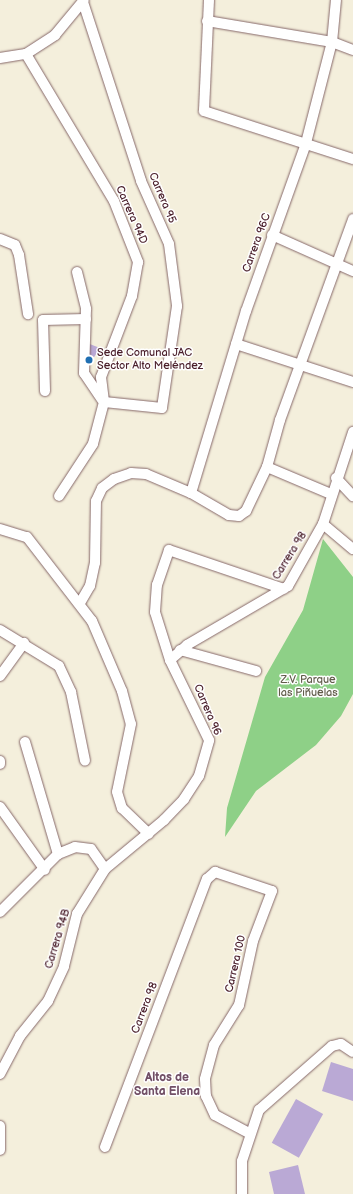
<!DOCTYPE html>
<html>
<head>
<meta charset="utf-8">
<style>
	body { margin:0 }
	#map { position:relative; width:353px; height:1194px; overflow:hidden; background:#f4efdc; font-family:"Balsamiq Sans",sans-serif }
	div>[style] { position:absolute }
	.green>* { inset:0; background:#8ed087 }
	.building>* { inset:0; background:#baa9d5; transform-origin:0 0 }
	.roads { filter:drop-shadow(0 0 1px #866869) drop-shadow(0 0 1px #866869) }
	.minor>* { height:10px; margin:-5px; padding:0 5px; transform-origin:5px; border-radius:5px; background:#fff }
	.dots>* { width:11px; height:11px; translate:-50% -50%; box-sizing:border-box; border:2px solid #fff; border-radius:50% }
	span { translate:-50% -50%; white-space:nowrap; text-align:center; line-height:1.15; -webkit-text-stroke:3px #fff; paint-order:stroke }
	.street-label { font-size:11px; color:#4a1f2b }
	.poi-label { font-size:11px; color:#4a1f2b }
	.left { translate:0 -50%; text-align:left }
	.park-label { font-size:11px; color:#625d4b }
	.neighbourhood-label { font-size:12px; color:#714f66; font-weight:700 }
</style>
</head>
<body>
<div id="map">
	<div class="green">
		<div style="clip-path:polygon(323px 539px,353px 577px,353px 694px,341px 716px,316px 745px,256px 791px,225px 837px,227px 808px,265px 677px,303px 610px)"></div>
	</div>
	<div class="building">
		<div style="clip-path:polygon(87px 343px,100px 348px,85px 371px)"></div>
		<div style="clip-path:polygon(331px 1062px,353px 1069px,353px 1101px,322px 1091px)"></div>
		<div style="left:296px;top:1099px;width:31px;height:50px;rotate:29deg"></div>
		<div style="clip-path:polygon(298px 1165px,305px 1194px,274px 1194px,269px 1172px)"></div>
	</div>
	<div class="roads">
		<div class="minor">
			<div style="left:209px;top:0;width:111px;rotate:92.6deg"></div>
			<div style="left:204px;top:111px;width:157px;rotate:17.9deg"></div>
			<div style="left:83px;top:2px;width:188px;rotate:72deg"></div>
			<div style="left:141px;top:181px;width:69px;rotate:66deg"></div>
			<div style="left:169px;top:244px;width:63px;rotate:82.6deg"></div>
			<div style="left:177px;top:306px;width:103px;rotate:98.4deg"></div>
			<div style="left:162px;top:408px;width:58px;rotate:-174.1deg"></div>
			<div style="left:207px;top:21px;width:127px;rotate:9.5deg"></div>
			<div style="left:332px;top:42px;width:22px;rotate:21deg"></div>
			<div style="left:26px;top:54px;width:171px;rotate:59.1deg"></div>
			<div style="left:114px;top:201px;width:66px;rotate:68.5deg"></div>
			<div style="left:138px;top:262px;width:35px;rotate:100deg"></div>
			<div style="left:132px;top:296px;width:87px;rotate:110.9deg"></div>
			<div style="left:101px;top:377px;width:25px;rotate:83deg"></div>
			<div style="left:104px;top:402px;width:43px;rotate:104.7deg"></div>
			<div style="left:93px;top:444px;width:62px;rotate:123.2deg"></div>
			<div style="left:0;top:58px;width:26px;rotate:-9deg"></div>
			<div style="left:26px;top:54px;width:35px;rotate:-33deg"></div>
			<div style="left:55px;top:35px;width:45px;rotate:-50.4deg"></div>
			<div style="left:272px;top:235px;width:89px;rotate:24deg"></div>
			<div style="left:0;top:239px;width:16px;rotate:22deg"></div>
			<div style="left:15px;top:245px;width:11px;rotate:68deg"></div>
			<div style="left:19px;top:255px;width:60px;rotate:81.3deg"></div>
			<div style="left:77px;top:272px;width:38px;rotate:76deg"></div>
			<div style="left:86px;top:309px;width:64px;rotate:91.8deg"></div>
			<div style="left:84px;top:373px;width:32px;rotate:56deg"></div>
			<div style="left:236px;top:344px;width:123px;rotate:18deg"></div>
			<div style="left:45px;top:391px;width:71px;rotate:-91.6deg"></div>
			<div style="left:43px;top:320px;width:43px;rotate:-1.3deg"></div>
			<div style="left:267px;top:467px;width:69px;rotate:22.9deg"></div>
			<div style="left:336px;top:478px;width:25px;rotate:47deg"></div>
			<div style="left:191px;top:493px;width:190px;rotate:-73.2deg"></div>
			<div style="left:246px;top:311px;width:178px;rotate:-70.3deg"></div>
			<div style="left:306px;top:143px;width:104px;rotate:-75.6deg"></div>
			<div style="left:332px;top:42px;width:42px;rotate:-84.6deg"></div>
			<div style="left:323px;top:524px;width:39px;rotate:40deg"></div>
			<div style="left:0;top:529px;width:28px;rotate:17deg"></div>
			<div style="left:27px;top:537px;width:106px;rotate:52.3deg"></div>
			<div style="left:92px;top:621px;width:76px;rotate:66.8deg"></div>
			<div style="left:122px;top:691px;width:34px;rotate:75deg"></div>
			<div style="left:131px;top:724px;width:69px;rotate:101.6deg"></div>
			<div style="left:117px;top:792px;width:17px;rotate:73deg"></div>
			<div style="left:122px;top:808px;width:37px;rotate:44deg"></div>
			<div style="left:80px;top:603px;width:20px;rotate:-60deg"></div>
			<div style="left:90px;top:586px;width:24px;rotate:-78deg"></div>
			<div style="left:95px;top:563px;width:62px;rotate:-89.1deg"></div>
			<div style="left:96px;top:501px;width:14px;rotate:-65deg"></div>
			<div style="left:102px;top:488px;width:15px;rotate:-37deg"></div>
			<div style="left:114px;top:479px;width:18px;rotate:-19deg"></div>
			<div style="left:131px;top:473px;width:15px;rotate:4deg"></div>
			<div style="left:146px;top:474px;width:49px;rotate:22.9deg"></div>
			<div style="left:191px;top:493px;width:44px;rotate:30.1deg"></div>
			<div style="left:229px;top:515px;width:10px;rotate:6deg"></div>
			<div style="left:239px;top:516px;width:9px;rotate:-36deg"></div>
			<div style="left:246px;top:511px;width:49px;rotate:-64.5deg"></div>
			<div style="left:267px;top:467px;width:49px;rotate:-74.5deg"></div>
			<div style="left:280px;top:420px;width:214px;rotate:-70deg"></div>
			<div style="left:0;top:630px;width:69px;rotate:31.4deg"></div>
			<div style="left:59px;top:666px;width:29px;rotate:65deg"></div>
			<div style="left:71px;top:692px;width:70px;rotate:78.5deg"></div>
			<div style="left:180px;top:650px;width:79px;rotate:15.4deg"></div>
			<div style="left:170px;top:660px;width:23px;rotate:-41deg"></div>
			<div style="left:187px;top:645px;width:117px;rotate:-30.3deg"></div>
			<div style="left:288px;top:586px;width:71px;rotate:-60.6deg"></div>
			<div style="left:323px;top:524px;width:97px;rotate:-71.9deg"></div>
			<div style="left:0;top:676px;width:41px;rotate:-54deg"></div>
			<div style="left:25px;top:742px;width:117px;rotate:73.6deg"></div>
			<div style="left:0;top:761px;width:3px;rotate:90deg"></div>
			<div style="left:0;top:807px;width:77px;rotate:54.5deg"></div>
			<div style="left:0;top:912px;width:82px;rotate:-45deg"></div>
			<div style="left:58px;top:854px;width:18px;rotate:-22deg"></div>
			<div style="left:75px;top:847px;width:16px;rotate:7deg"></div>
			<div style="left:91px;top:849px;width:24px;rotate:55deg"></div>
			<div style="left:0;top:1074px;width:43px;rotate:-62.2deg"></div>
			<div style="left:20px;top:1036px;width:45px;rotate:-51.3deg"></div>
			<div style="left:48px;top:1001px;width:38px;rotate:-65deg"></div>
			<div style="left:64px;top:966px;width:54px;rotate:-76deg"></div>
			<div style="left:77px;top:914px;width:53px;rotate:-58.1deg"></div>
			<div style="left:105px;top:869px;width:77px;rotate:-39.7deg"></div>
			<div style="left:164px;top:820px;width:29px;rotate:-46deg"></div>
			<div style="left:184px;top:799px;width:27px;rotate:-57deg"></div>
			<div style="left:199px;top:776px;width:37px;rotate:-74deg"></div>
			<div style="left:209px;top:740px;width:89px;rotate:-116deg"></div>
			<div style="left:170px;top:660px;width:50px;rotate:-107.4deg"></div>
			<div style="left:155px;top:612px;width:27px;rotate:-86deg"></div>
			<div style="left:157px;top:585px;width:37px;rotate:-71deg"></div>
			<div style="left:169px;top:550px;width:121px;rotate:18.7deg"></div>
			<div style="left:0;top:1126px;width:24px;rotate:90deg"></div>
			<div style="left:105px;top:1147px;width:287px;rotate:-69.2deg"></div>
			<div style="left:207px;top:879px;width:11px;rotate:-41deg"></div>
			<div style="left:215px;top:872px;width:60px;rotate:18.4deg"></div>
			<div style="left:272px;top:891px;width:53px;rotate:110.8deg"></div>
			<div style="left:253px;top:941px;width:66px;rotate:102.3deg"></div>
			<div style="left:239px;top:1005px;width:47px;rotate:122deg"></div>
			<div style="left:214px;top:1045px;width:35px;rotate:105deg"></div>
			<div style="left:205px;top:1079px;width:17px;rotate:87deg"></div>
			<div style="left:206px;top:1096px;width:21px;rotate:65deg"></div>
			<div style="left:215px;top:1115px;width:40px;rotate:28deg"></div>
			<div style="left:242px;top:1194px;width:33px;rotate:-90deg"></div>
			<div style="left:242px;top:1161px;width:54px;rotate:-71.6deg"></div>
			<div style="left:259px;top:1110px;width:97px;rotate:-41.2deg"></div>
			<div style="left:332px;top:1046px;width:9px;rotate:-13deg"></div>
			<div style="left:341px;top:1044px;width:14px;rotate:34deg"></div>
		</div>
	</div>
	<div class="dots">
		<div style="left:89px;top:360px;background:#1f6fb2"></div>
	</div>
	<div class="street-label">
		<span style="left:162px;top:198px;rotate:67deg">Carrera 95</span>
		<span style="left:131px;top:215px;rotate:66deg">Carrera 94D</span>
		<span style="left:257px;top:243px;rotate:-70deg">Carrera 96C</span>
		<span style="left:290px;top:556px;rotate:-58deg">Carrera 98</span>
		<span style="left:207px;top:710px;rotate:67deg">Carrera 96</span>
		<span style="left:58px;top:939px;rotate:-73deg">Carrera 94B</span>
		<span style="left:236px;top:964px;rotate:-77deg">Carrera 100</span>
		<span style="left:145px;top:1008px;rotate:-69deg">Carrera 98</span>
	</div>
	<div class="poi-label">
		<span class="left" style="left:97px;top:360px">Sede Comunal JAC<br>Sector Alto Meléndez</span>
	</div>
	<div class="park-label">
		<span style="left:308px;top:687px">Z.V. Parque<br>las Piñuelas</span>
	</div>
	<div class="neighbourhood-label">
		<span style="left:167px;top:1085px">Altos de<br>Santa Elena</span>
	</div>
</div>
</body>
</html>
